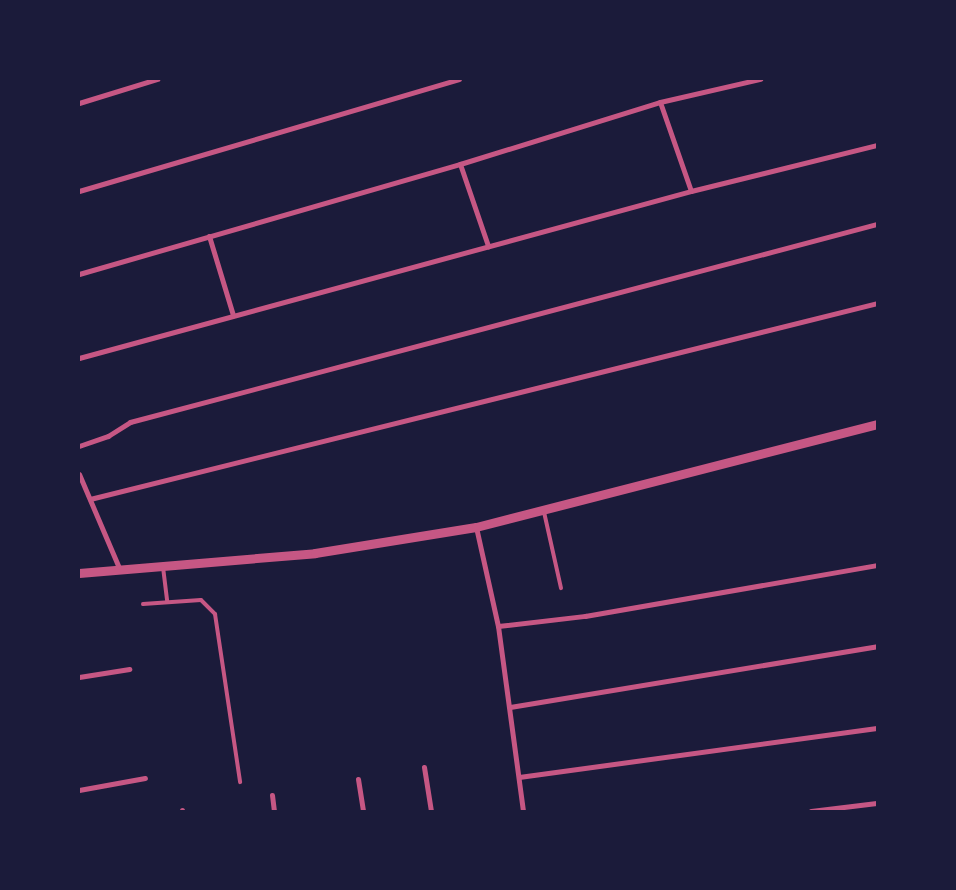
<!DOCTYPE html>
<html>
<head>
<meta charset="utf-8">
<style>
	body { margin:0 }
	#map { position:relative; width:956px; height:890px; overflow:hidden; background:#1b1b3a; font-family:"Open Sans",sans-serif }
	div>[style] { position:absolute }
	.service>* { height:4px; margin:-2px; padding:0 2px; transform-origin:2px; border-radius:2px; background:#c65784 }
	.minor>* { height:5px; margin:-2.5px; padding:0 2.5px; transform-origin:2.5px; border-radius:2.5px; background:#c65784 }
	.tertiary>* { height:9px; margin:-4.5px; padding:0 4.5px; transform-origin:4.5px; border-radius:4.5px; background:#c65784 }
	span { translate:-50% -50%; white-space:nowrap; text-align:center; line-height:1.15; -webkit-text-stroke:4px #1b1b3a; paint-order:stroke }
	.frame { position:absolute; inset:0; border:80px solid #1b1b3a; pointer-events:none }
</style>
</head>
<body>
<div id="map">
	<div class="service">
		<div style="left:544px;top:512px;width:78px;rotate:77.4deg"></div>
		<div style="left:163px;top:567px;width:35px;rotate:83deg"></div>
		<div style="left:143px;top:604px;width:58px;rotate:-3.9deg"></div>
		<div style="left:201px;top:600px;width:20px;rotate:45deg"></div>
		<div style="left:215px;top:614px;width:170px;rotate:81.5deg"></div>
	</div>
	<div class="minor">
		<div style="left:660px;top:102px;width:94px;rotate:70.8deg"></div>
		<div style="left:79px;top:103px;width:82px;rotate:-17.1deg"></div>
		<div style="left:460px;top:164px;width:87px;rotate:71.1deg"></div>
		<div style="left:79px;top:191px;width:396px;rotate:-16.4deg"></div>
		<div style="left:209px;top:236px;width:83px;rotate:73.1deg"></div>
		<div style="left:79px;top:274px;width:397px;rotate:-16.1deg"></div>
		<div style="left:460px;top:164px;width:209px;rotate:-17.2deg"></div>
		<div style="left:660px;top:102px;width:103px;rotate:-13deg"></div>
		<div style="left:79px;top:358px;width:634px;rotate:-15.26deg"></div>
		<div style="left:691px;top:191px;width:192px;rotate:-13.9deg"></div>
		<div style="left:79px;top:446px;width:31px;rotate:-19deg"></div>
		<div style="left:108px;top:436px;width:26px;rotate:-32deg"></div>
		<div style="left:130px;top:422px;width:773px;rotate:-14.85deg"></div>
		<div style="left:79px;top:474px;width:102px;rotate:66.9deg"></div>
		<div style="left:90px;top:499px;width:811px;rotate:-13.98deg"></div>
		<div style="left:476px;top:527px;width:101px;rotate:77.5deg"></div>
		<div style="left:498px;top:626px;width:187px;rotate:82.3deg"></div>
		<div style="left:498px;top:626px;width:88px;rotate:-6.6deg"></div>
		<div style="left:585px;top:616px;width:296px;rotate:-9.9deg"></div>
		<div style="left:79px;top:677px;width:51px;rotate:-9.1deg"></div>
		<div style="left:510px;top:707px;width:372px;rotate:-9.4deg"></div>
		<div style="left:424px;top:767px;width:45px;rotate:81deg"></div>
		<div style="left:519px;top:777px;width:361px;rotate:-7.8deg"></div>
		<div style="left:358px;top:779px;width:32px;rotate:81deg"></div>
		<div style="left:79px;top:790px;width:67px;rotate:-10.3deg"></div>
		<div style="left:272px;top:795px;width:16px;rotate:83deg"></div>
		<div style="left:182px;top:810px;width:1px;rotate:90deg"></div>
		<div style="left:811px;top:811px;width:66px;rotate:-6.9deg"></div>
	</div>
	<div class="tertiary">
		<div style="left:79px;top:573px;width:237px;rotate:-4.8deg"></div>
		<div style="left:315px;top:553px;width:163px;rotate:-9.2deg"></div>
		<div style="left:476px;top:527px;width:414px;rotate:-14.4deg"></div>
	</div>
	<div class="frame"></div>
</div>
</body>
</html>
